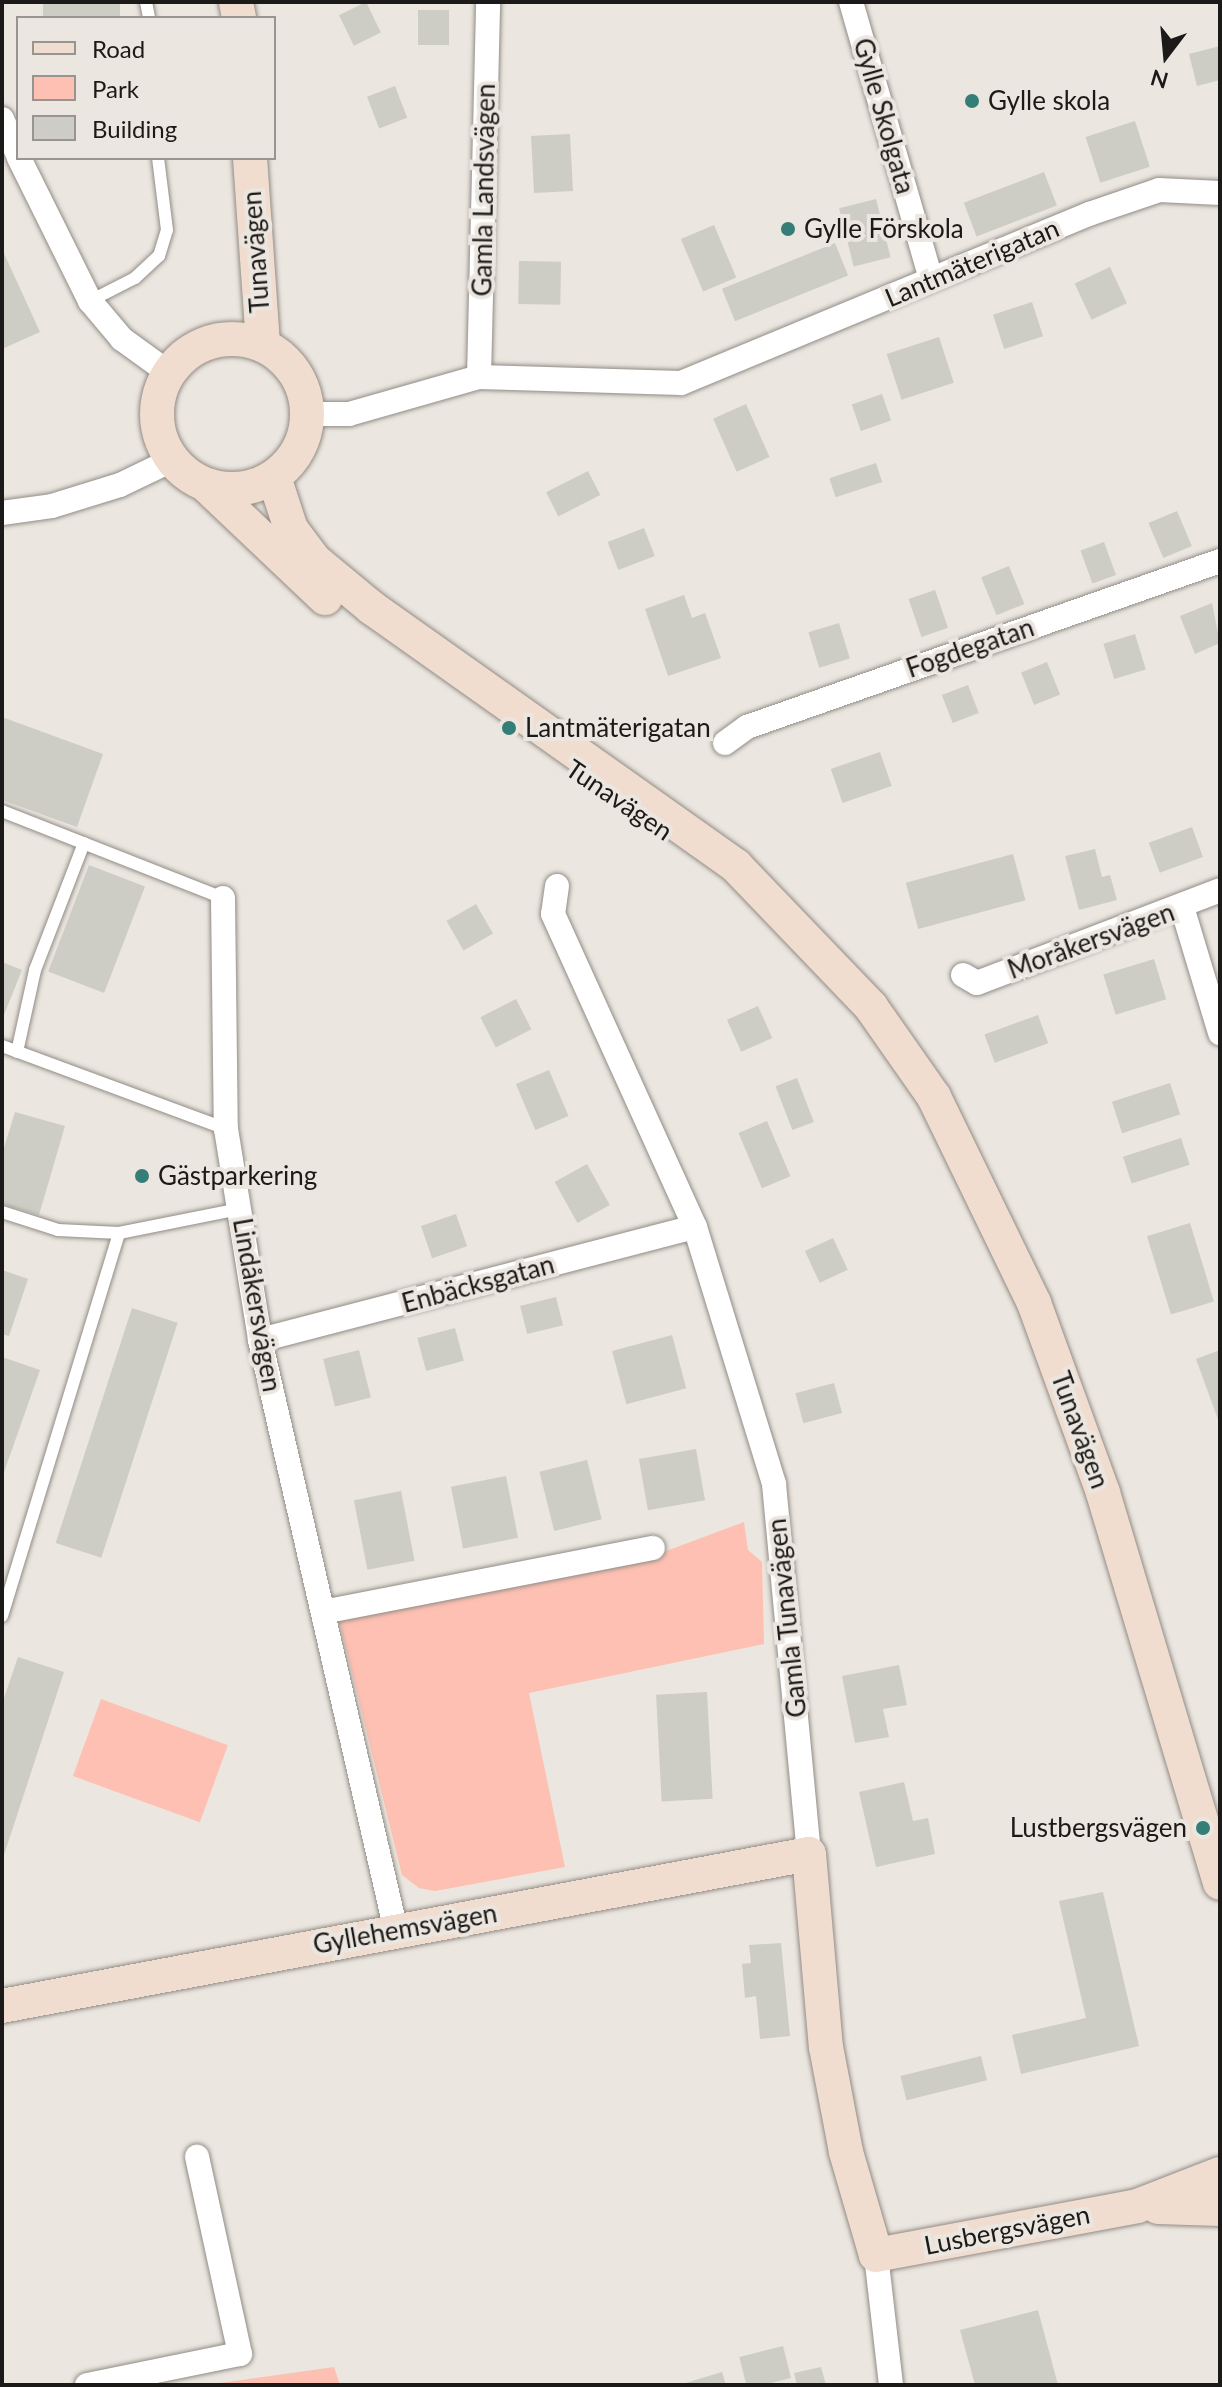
<!DOCTYPE html>
<html>
<head>
<meta charset="utf-8">
<style>
	body { margin:0 }
	#map { position:relative; width:1222px; height:2387px; overflow:hidden; background:#ebe6df; font-family:Lato,sans-serif }
	div>[style] { position:absolute }
	.green>* { inset:0; background:#fdc0b3; transform-origin:0 0 }
	.building>* { inset:0; background:#cecdc5; transform-origin:0 0 }
	.roads { filter:drop-shadow(0 0 2px #918c86) drop-shadow(0 0 2px #918c86) }
	.lane>* { height:12px; margin:-6px; padding:0 6px; transform-origin:6px; border-radius:6px; background:#fff }
	.street>* { height:24px; margin:-12px; padding:0 12px; transform-origin:12px; border-radius:12px; background:#fff }
	.secondary>* { height:34px; margin:-17px; padding:0 17px; transform-origin:17px; border-radius:17px; background:#f1ddd0 }
	.secondary>.ring { margin:-17px; padding:0; box-sizing:content-box; background:none; border:34px solid #f1ddd0; border-radius:50% }
	.dots>* { width:22px; height:22px; translate:-50% -50%; box-sizing:border-box; border:4px solid #ebe6df; border-radius:50% }
	span { translate:-50% -50%; white-space:nowrap; text-align:center; line-height:1.15; -webkit-text-stroke:8px #ebe6df; paint-order:stroke }
	.poi-label { font-size:26px; color:#1c1a18 }
	.left { translate:0 -50%; text-align:left }
	.right { translate:-100% -50%; text-align:right }
	.street-label { font-size:26px; color:#1c1a18 }
	.frame { position:absolute; inset:0; border:4px solid #1c1a18; pointer-events:none }
	.legend { position:absolute; left:16px; top:16px; width:260px; height:144px; box-sizing:border-box; background:#ebe6df; border:2px solid #98948f; margin:0; padding:10px 14px; list-style:none; font-size:24px; color:#1c1a18 }
	.legend li { display:flex; align-items:center; gap:16px; height:40px }
	.legend b { width:40px; border:2px solid #98948f }
	.north { position:absolute; left:1126px; top:16px; width:80px; height:80px; -webkit-text-stroke:6px #ebe6df; paint-order:stroke; rotate:196deg; font-size:22px; font-weight:700; line-height:32px; text-align:center; color:#1c1a18 }
	.north::after { content:''; display:block; margin:auto; width:28px; height:36px; background:#1c1a18; clip-path:polygon(50% 0,100% 100%,50% 72%,0 100%) }
</style>
</head>
<body>
<div id="map">
	<div class="green">
		<div style="clip-path:polygon(744px 1522px,748px 1550px,762px 1562px,764px 1644px,529px 1693px,565px 1867px,435px 1891px,419px 1888px,402px 1875px,339px 1620px,661px 1553px)"></div>
		<div style="left:101px;top:1699px;width:135px;height:82px;rotate:20deg"></div>
		<div style="clip-path:polygon(334px 2367px,340px 2385px,205px 2385px)"></div>
	</div>
	<div class="building">
		<div style="left:43px;top:2px;width:77px;height:16px"></div>
		<div style="left:366px;top:2px;width:34px;height:30px;rotate:64deg"></div>
		<div style="left:418px;top:10px;width:31px;height:35px"></div>
		<div style="clip-path:polygon(1220px 46px,1220px 80px,1197px 86px,1189px 54px)"></div>
		<div style="left:395px;top:86px;width:34px;height:30px;rotate:69deg"></div>
		<div style="left:1135px;top:121px;width:48px;height:52px;rotate:72deg"></div>
		<div style="left:570px;top:134px;width:57px;height:39px;rotate:87deg"></div>
		<div style="left:1044px;top:172px;width:36px;height:86px;rotate:69deg"></div>
		<div style="left:876px;top:199px;width:60px;height:38px;rotate:76deg"></div>
		<div style="left:714px;top:225px;width:57px;height:36px;rotate:67deg"></div>
		<div style="left:835px;top:243px;width:35px;height:122px;rotate:68deg"></div>
		<div style="clip-path:polygon(2px 249px,40px 332px,2px 349px)"></div>
		<div style="left:519px;top:261px;width:42px;height:43px;rotate:1deg"></div>
		<div style="left:1110px;top:267px;width:40px;height:39px;rotate:65deg"></div>
		<div style="left:1032px;top:302px;width:36px;height:41px;rotate:72deg"></div>
		<div style="left:939px;top:337px;width:48px;height:55px;rotate:72deg"></div>
		<div style="left:882px;top:394px;width:28px;height:32px;rotate:71deg"></div>
		<div style="left:746px;top:404px;width:58px;height:36px;rotate:66deg"></div>
		<div style="left:876px;top:463px;width:20px;height:49px;rotate:72deg"></div>
		<div style="left:588px;top:471px;width:27px;height:47px;rotate:63deg"></div>
		<div style="left:1177px;top:511px;width:38px;height:31px;rotate:67deg"></div>
		<div style="left:644px;top:528px;width:30px;height:39px;rotate:69deg"></div>
		<div style="left:1104px;top:542px;width:35px;height:25px;rotate:70deg"></div>
		<div style="left:1009px;top:566px;width:41px;height:30px;rotate:68deg"></div>
		<div style="left:935px;top:590px;width:40px;height:28px;rotate:71deg"></div>
		<div style="clip-path:polygon(684px 595px,692px 618px,705px 613px,721px 658px,668px 676px,645px 609px)"></div>
		<div style="clip-path:polygon(1212px 603px,1220px 643px,1195px 654px,1180px 616px)"></div>
		<div style="left:839px;top:623px;width:37px;height:32px;rotate:73deg"></div>
		<div style="left:1135px;top:634px;width:37px;height:33px;rotate:73deg"></div>
		<div style="left:1047px;top:662px;width:35px;height:28px;rotate:68deg"></div>
		<div style="left:968px;top:685px;width:30px;height:28px;rotate:69deg"></div>
		<div style="clip-path:polygon(2px 717px,103px 754px,77px 827px,2px 800px)"></div>
		<div style="left:880px;top:752px;width:36px;height:52px;rotate:71deg"></div>
		<div style="left:1192px;top:827px;width:32px;height:46px;rotate:70deg"></div>
		<div style="clip-path:polygon(1095px 849px,1102px 877px,1110px 875px,1117px 900px,1079px 910px,1065px 856px)"></div>
		<div style="left:1013px;top:854px;width:48px;height:111px;rotate:75deg"></div>
		<div style="left:89px;top:865px;width:60px;height:114px;rotate:21deg"></div>
		<div style="left:476px;top:904px;width:34px;height:34px;rotate:60deg"></div>
		<div style="left:1154px;top:959px;width:42px;height:53px;rotate:73deg"></div>
		<div style="clip-path:polygon(2px 962px,22px 970px,2px 1020px)"></div>
		<div style="left:516px;top:999px;width:34px;height:40px;rotate:63deg"></div>
		<div style="left:758px;top:1006px;width:35px;height:34px;rotate:66deg"></div>
		<div style="left:1038px;top:1015px;width:30px;height:57px;rotate:70deg"></div>
		<div style="left:549px;top:1070px;width:50px;height:36px;rotate:67deg"></div>
		<div style="left:797px;top:1078px;width:47px;height:23px;rotate:69deg"></div>
		<div style="left:1170px;top:1083px;width:33px;height:61px;rotate:72deg"></div>
		<div style="clip-path:polygon(15px 1112px,65px 1126px,39px 1215px,2px 1204px,2px 1154px)"></div>
		<div style="left:767px;top:1121px;width:60px;height:31px;rotate:67deg"></div>
		<div style="left:1181px;top:1138px;width:28px;height:61px;rotate:72deg"></div>
		<div style="left:587px;top:1164px;width:47px;height:37px;rotate:61deg"></div>
		<div style="left:456px;top:1214px;width:34px;height:37px;rotate:71deg"></div>
		<div style="left:1190px;top:1223px;width:82px;height:45px;rotate:73deg"></div>
		<div style="left:833px;top:1238px;width:35px;height:31px;rotate:65deg"></div>
		<div style="clip-path:polygon(2px 1270px,28px 1279px,9px 1336px,2px 1334px)"></div>
		<div style="left:556px;top:1297px;width:29px;height:37px;rotate:76deg"></div>
		<div style="left:132px;top:1308px;width:48px;height:247px;rotate:18deg"></div>
		<div style="left:455px;top:1328px;width:34px;height:39px;rotate:75deg"></div>
		<div style="left:672px;top:1335px;width:55px;height:62px;rotate:75deg"></div>
		<div style="left:359px;top:1350px;width:49px;height:37px;rotate:76deg"></div>
		<div style="clip-path:polygon(1220px 1350px,1220px 1425px,1196px 1359px)"></div>
		<div style="clip-path:polygon(2px 1357px,40px 1370px,2px 1478px)"></div>
		<div style="left:834px;top:1383px;width:31px;height:40px;rotate:75deg"></div>
		<div style="left:696px;top:1449px;width:52px;height:58px;rotate:80deg"></div>
		<div style="left:587px;top:1460px;width:61px;height:49px;rotate:76deg"></div>
		<div style="left:506px;top:1476px;width:63px;height:56px;rotate:79deg"></div>
		<div style="left:401px;top:1491px;width:71px;height:48px;rotate:79deg"></div>
		<div style="clip-path:polygon(18px 1657px,64px 1672px,3px 1858px,2px 1704px)"></div>
		<div style="clip-path:polygon(899px 1665px,907px 1705px,883px 1709px,889px 1737px,855px 1743px,842px 1676px)"></div>
		<div style="left:707px;top:1692px;width:107px;height:51px;rotate:87deg"></div>
		<div style="clip-path:polygon(904px 1782px,913px 1821px,928px 1818px,935px 1854px,876px 1867px,859px 1792px)"></div>
		<div style="clip-path:polygon(1103px 1892px,1139px 2046px,1021px 2074px,1012px 2035px,1086px 2018px,1059px 1901px)"></div>
		<div style="clip-path:polygon(781px 1943px,790px 2036px,760px 2039px,756px 1996px,745px 1998px,742px 1964px,751px 1963px,749px 1945px)"></div>
		<div style="left:981px;top:2056px;width:25px;height:83px;rotate:76deg"></div>
		<div style="clip-path:polygon(1038px 2310px,1058px 2385px,975px 2385px,960px 2330px)"></div>
		<div style="left:783px;top:2346px;width:33px;height:45px;rotate:76deg"></div>
		<div style="clip-path:polygon(821px 2367px,826px 2385px,797px 2385px,794px 2373px)"></div>
		<div style="clip-path:polygon(722px 2372px,726px 2385px,682px 2385px,682px 2384px)"></div>
	</div>
	<div class="roads">
		<div class="lane">
			<div style="left:146px;top:2px;width:16px;rotate:79deg"></div>
			<div style="left:90px;top:301px;width:51px;rotate:-27.1deg"></div>
			<div style="left:135px;top:278px;width:33px;rotate:-43deg"></div>
			<div style="left:159px;top:256px;width:27px;rotate:-73deg"></div>
			<div style="left:167px;top:230px;width:73px;rotate:-97.1deg"></div>
			<div style="left:2px;top:811px;width:238px;rotate:21.5deg"></div>
			<div style="left:2px;top:1046px;width:239px;rotate:20.3deg"></div>
			<div style="left:17px;top:1052px;width:84px;rotate:-77.6deg"></div>
			<div style="left:35px;top:970px;width:136px;rotate:-68.9deg"></div>
			<div style="left:2px;top:1212px;width:59px;rotate:17.8deg"></div>
			<div style="left:58px;top:1230px;width:61px;rotate:2.8deg"></div>
			<div style="left:119px;top:1233px;width:122px;rotate:-11.3deg"></div>
			<div style="left:2px;top:1616px;width:400px;rotate:-73deg"></div>
		</div>
		<div class="street">
			<div style="left:851px;top:2px;width:285px;rotate:73.9deg"></div>
			<div style="left:2px;top:119px;width:39px;rotate:66deg"></div>
			<div style="left:19px;top:158px;width:160px;rotate:63.6deg"></div>
			<div style="left:90px;top:301px;width:50px;rotate:49.9deg"></div>
			<div style="left:122px;top:339px;width:58px;rotate:35.9deg"></div>
			<div style="left:479px;top:377px;width:375px;rotate:-88.6deg"></div>
			<div style="left:308px;top:414px;width:41px"></div>
			<div style="left:349px;top:414px;width:135px;rotate:-15.9deg"></div>
			<div style="left:479px;top:377px;width:202px;rotate:1.7deg"></div>
			<div style="left:681px;top:383px;width:442px;rotate:-22.5deg"></div>
			<div style="left:1089px;top:214px;width:74px;rotate:-18.9deg"></div>
			<div style="left:1159px;top:190px;width:61px;rotate:2.8deg"></div>
			<div style="left:2px;top:513px;width:50px;rotate:-8deg"></div>
			<div style="left:52px;top:506px;width:71px;rotate:-17.2deg"></div>
			<div style="left:120px;top:485px;width:58px;rotate:-25.7deg"></div>
			<div style="left:725px;top:743px;width:27px;rotate:-36deg"></div>
			<div style="left:747px;top:727px;width:501px;rotate:-19.34deg"></div>
			<div style="left:557px;top:886px;width:28px;rotate:98deg"></div>
			<div style="left:553px;top:914px;width:344px;rotate:65.6deg"></div>
			<div style="left:695px;top:1227px;width:269px;rotate:72.9deg"></div>
			<div style="left:774px;top:1484px;width:372px;rotate:84.6deg"></div>
			<div style="left:223px;top:898px;width:231px;rotate:89.3deg"></div>
			<div style="left:226px;top:1129px;width:214px;rotate:80.8deg"></div>
			<div style="left:260px;top:1340px;width:606px;rotate:77.04deg"></div>
			<div style="left:1182px;top:907px;width:132px;rotate:73.2deg"></div>
			<div style="left:963px;top:975px;width:16px;rotate:30deg"></div>
			<div style="left:977px;top:983px;width:260px;rotate:-20.9deg"></div>
			<div style="left:260px;top:1340px;width:449px;rotate:-14.6deg"></div>
			<div style="left:323px;top:1612px;width:336px;rotate:-11deg"></div>
			<div style="left:876px;top:2255px;width:131px;rotate:83.4deg"></div>
			<div style="left:87px;top:2385px;width:156px;rotate:-11.5deg"></div>
			<div style="left:240px;top:2354px;width:202px;rotate:-102.3deg"></div>
		</div>
		<div class="secondary">
			<div style="left:236px;top:2px;width:16px;rotate:79deg"></div>
			<div style="left:250px;top:158px;width:187px;rotate:86deg"></div>
			<div class="ring" style="left:157px;top:339px;width:116px;height:116px"></div>
			<div style="left:274px;top:477px;width:55px;rotate:71.9deg"></div>
			<div style="left:291px;top:529px;width:39px;rotate:53deg"></div>
			<div style="left:314px;top:560px;width:75px;rotate:39.6deg"></div>
			<div style="left:372px;top:608px;width:446px;rotate:35.3deg"></div>
			<div style="left:736px;top:866px;width:195px;rotate:46.2deg"></div>
			<div style="left:871px;top:1007px;width:110px;rotate:55deg"></div>
			<div style="left:934px;top:1097px;width:229px;rotate:64.1deg"></div>
			<div style="left:1034px;top:1303px;width:202px;rotate:70deg"></div>
			<div style="left:1103px;top:1493px;width:407px;rotate:73.3deg"></div>
			<div style="left:207px;top:486px;width:163px;rotate:43.5deg"></div>
			<div style="left:2px;top:2006px;width:821px;rotate:-10.67deg"></div>
			<div style="left:809px;top:1854px;width:194px;rotate:85deg"></div>
			<div style="left:826px;top:2047px;width:107px;rotate:79.2deg"></div>
			<div style="left:846px;top:2152px;width:107px;rotate:73.8deg"></div>
			<div style="left:876px;top:2255px;width:266px;rotate:-10.6deg"></div>
			<div style="left:1137px;top:2206px;width:89px;rotate:-21.1deg"></div>
			<div style="left:1158px;top:2207px;width:62px;rotate:1.8deg"></div>
		</div>
	</div>
	<div class="dots">
		<div style="left:972px;top:101px;background:#357d77"></div>
		<div style="left:788px;top:229px;background:#357d77"></div>
		<div style="left:509px;top:728px;background:#357d77"></div>
		<div style="left:142px;top:1176px;background:#357d77"></div>
		<div style="left:1203px;top:1828px;background:#357d77"></div>
	</div>
	<div class="poi-label">
		<span class="left" style="left:988px;top:101px">Gylle skola</span>
		<span class="left" style="left:804px;top:229px">Gylle Förskola</span>
		<span class="left" style="left:525px;top:728px">Lantmäterigatan</span>
		<span class="left" style="left:158px;top:1176px">Gästparkering</span>
		<span class="right" style="left:1187px;top:1828px">Lustbergsvägen</span>
	</div>
	<div class="street-label">
		<span style="left:884px;top:116px;rotate:74deg">Gylle Skolgata</span>
		<span style="left:484px;top:190px;rotate:-89deg">Gamla Landsvägen</span>
		<span style="left:256px;top:252px;rotate:-94deg">Tunavägen</span>
		<span style="left:972px;top:263px;rotate:-23deg">Lantmäterigatan</span>
		<span style="left:970px;top:648px;rotate:-19deg">Fogdegatan</span>
		<span style="left:619px;top:800px;rotate:34deg">Tunavägen</span>
		<span style="left:1091px;top:941px;rotate:-20deg">Moråkersvägen</span>
		<span style="left:478px;top:1284px;rotate:-15deg">Enbäcksgatan</span>
		<span style="left:257px;top:1305px;rotate:80deg">Lindåkersvägen</span>
		<span style="left:1080px;top:1430px;rotate:70deg">Tunavägen</span>
		<span style="left:787px;top:1618px;rotate:-96deg">Gamla Tunavägen</span>
		<span style="left:405px;top:1929px;rotate:-10deg">Gyllehemsvägen</span>
		<span style="left:1007px;top:2230px;rotate:-11deg">Lusbergsvägen</span>
	</div>
	<div class="frame"></div>
	<ul class="legend">
	<li><b style="height:10px;background:#f1ddd0"></b>Road</li>
	<li><b style="height:22px;background:#fdc0b3"></b>Park</li>
	<li><b style="height:22px;background:#cecdc5"></b>Building</li>
	</ul>
	<div class="north">N</div>
</div>
</body>
</html>
